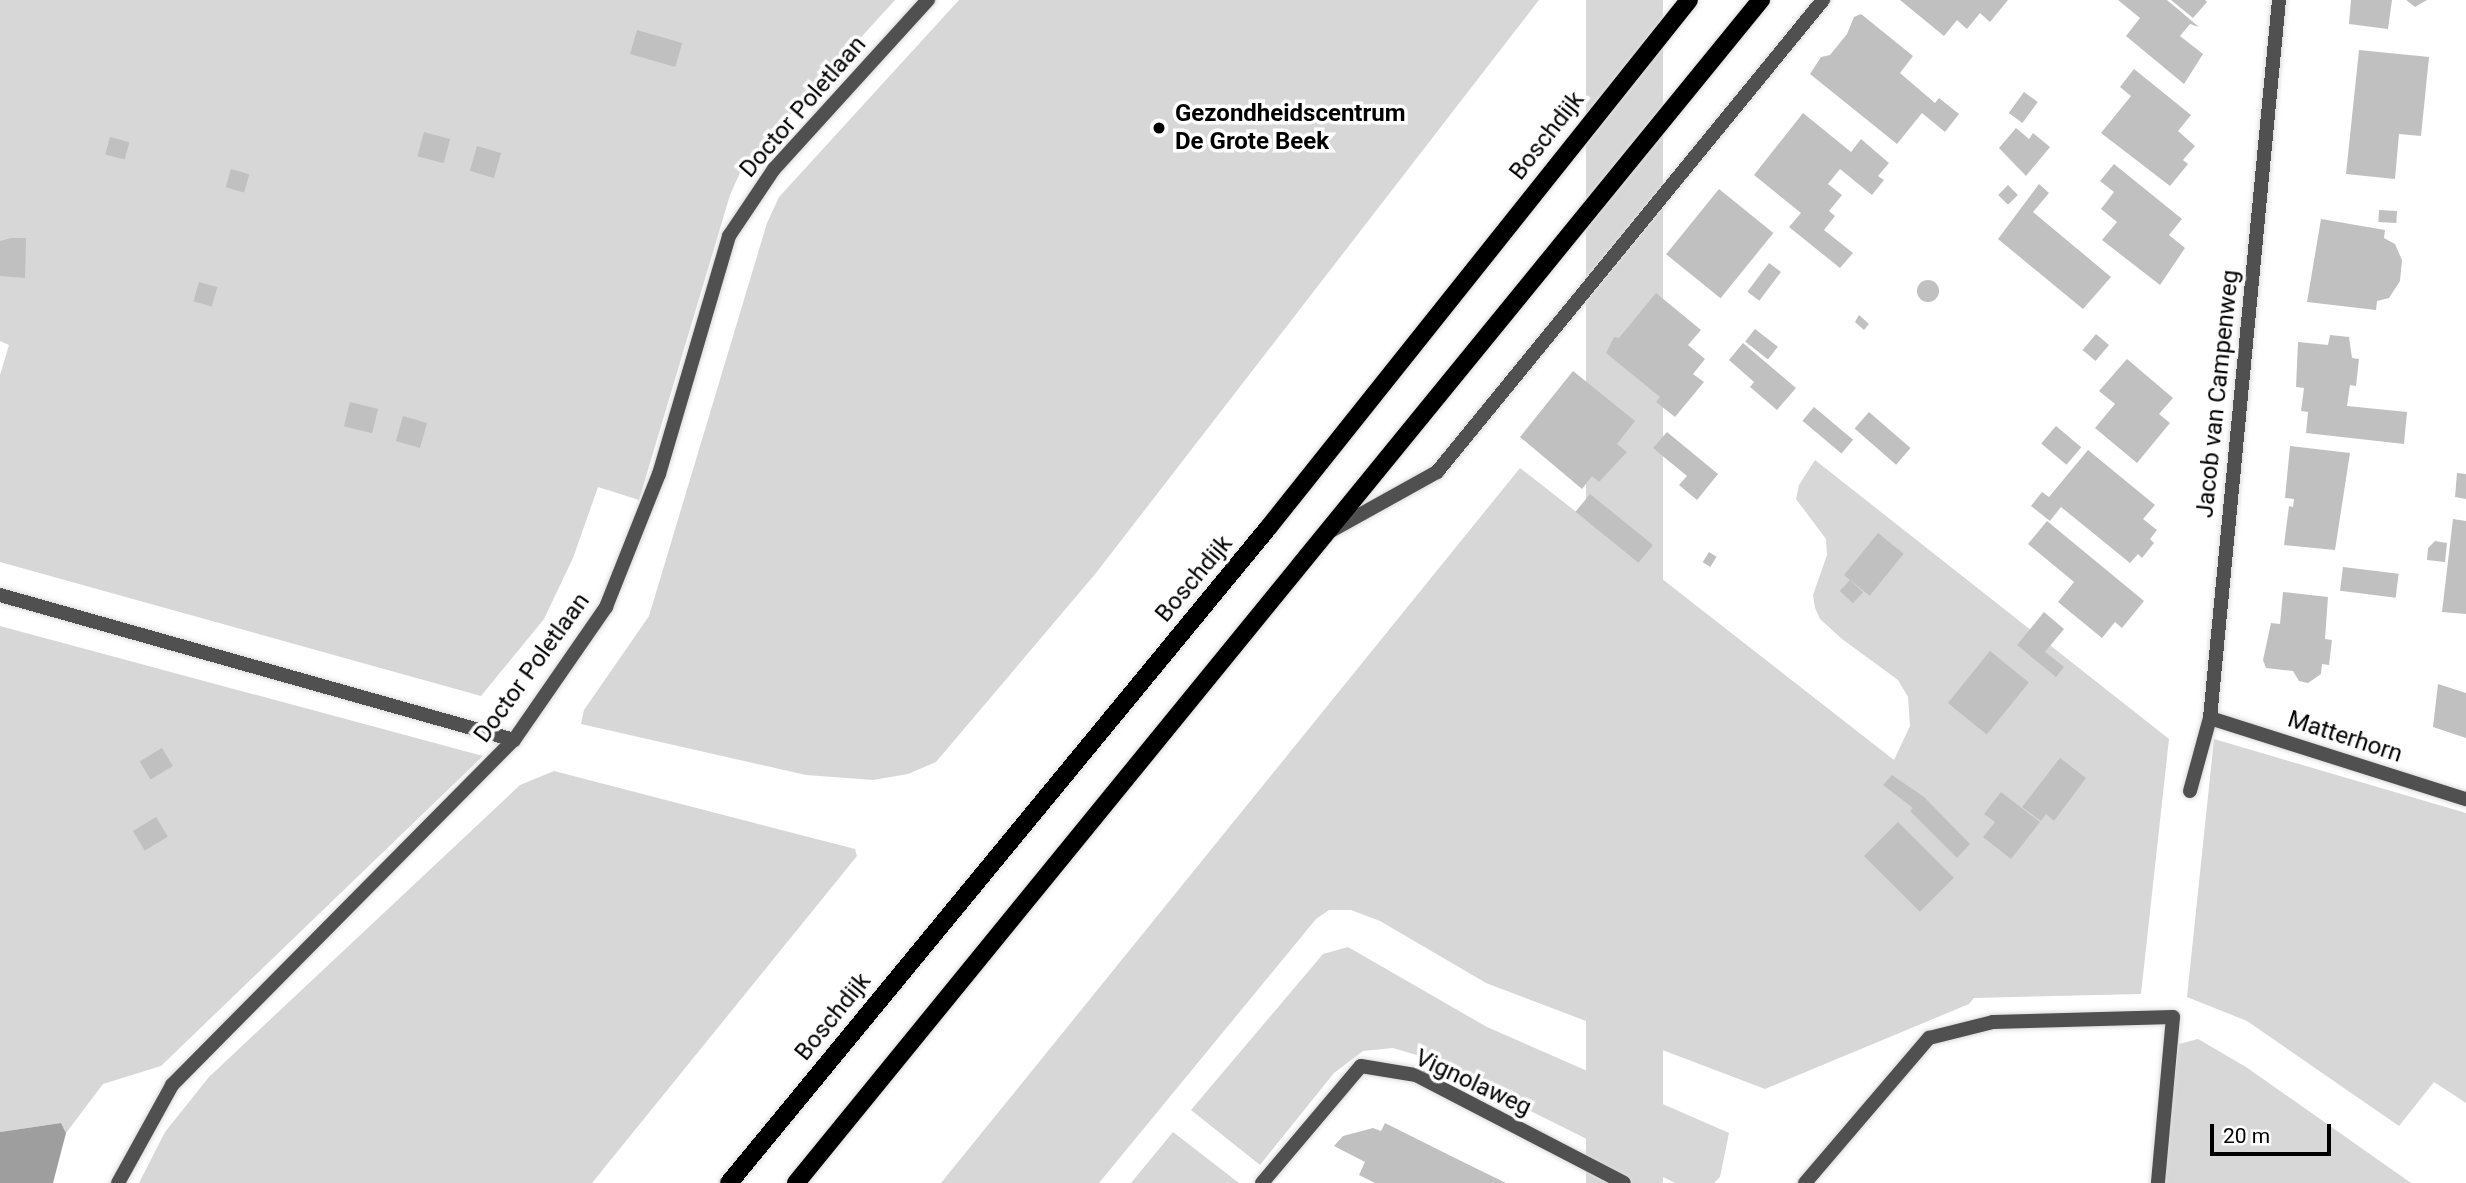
<!DOCTYPE html>
<html>
<head>
<meta charset="utf-8">
<style>
	body { margin:0 }
	#map { position:relative; width:2466px; height:1183px; overflow:hidden; background:#fff; font-family:Roboto,sans-serif }
	div>[style] { position:absolute }
	.green>* { inset:0; background:#d7d7d7; transform-origin:0 0 }
	.water>* { inset:0; background:#9e9e9e }
	.building>* { inset:0; background:#c0c0c0; transform-origin:0 0 }
	.round { border-radius:50% }
	.roads { filter:drop-shadow(0 0 2px #dbdbdb) drop-shadow(0 0 2px #dbdbdb) }
	.service>* { height:14px; margin:-7px; padding:0 7px; transform-origin:7px; border-radius:7px; background:#505050 }
	.minor>* { height:14px; margin:-7px; padding:0 7px; transform-origin:7px; border-radius:7px; background:#505050 }
	.primary>* { height:18px; margin:-9px; padding:0 9px; transform-origin:9px; border-radius:9px; background:#000 }
	.dots>* { width:19px; height:19px; translate:-50% -50%; box-sizing:border-box; border:4px solid #fff; border-radius:50% }
	span { translate:-50% -50%; white-space:nowrap; text-align:center; line-height:1.15; -webkit-text-stroke:7px #fff; paint-order:stroke }
	.street-label { font-size:24px; color:#000 }
	.poi-label { font-size:24px; color:#000; font-weight:700 }
	.left { translate:0 -50%; text-align:left }
	.scale { position:absolute; left:2210px; top:1124px; width:121px; height:32px; box-sizing:border-box; border:4px solid #000; border-top:0; padding-left:9px; font-size:21px; line-height:24px; white-space:nowrap; color:#000; -webkit-text-stroke:5px #fff; paint-order:stroke }
</style>
</head>
<body>
<div id="map">
	<div class="green">
		<div style="clip-path:polygon(0 0,895px 0,742px 168px,730px 195px,639px 500px,598px 487px,573px 558px,544px 619px,481px 696px,0 562px,0 375px,9px 345px,0 341px)"></div>
		<div style="clip-path:polygon(959px 0,1539px 0,1096px 573px,936px 762px,908px 774px,873px 780px,806px 775px,581px 724px,584px 710px,649px 616px,767px 223px,779px 197px)"></div>
		<div style="left:1586px;top:0;width:77px;height:1524px"></div>
		<div style="clip-path:polygon(1815px 460px,2169px 739px,2141px 994px,1974px 998px,1969px 1004px,1765px 1089px,1486px 983px,1380px 921px,1351px 910px,1329px 910px,1316px 919px,1099px 1183px,941px 1183px,1520px 468px,1894px 760px,1910px 726px,1908px 697px,1898px 680px,1842px 639px,1820px 619px,1815px 608px,1813px 595px,1827px 555px,1826px 539px,1796px 499px,1799px 485px)"></div>
		<div style="clip-path:polygon(0 626px,483px 756px,161px 1066px,103px 1084px,66px 1133px,61px 1123px,0 1132px)"></div>
		<div style="clip-path:polygon(2214px 739px,2466px 813px,2466px 1103px,2434px 1082px,2399px 1126px,2247px 1021px,2187px 997px)"></div>
		<div style="clip-path:polygon(554px 771px,855px 849px,857px 856px,592px 1183px,139px 1183px,165px 1132px,209px 1077px,520px 785px)"></div>
		<div style="clip-path:polygon(1348px 947px,1487px 1027px,1729px 1133px,1720px 1177px,1714px 1183px,1675px 1183px,1420px 1056px,1393px 1048px,1363px 1051px,1334px 1073px,1260px 1165px,1191px 1110px,1323px 954px)"></div>
		<div style="clip-path:polygon(2198px 1039px,2246px 1067px,2411px 1183px,2162px 1183px,2179px 1044px)"></div>
		<div style="clip-path:polygon(1173px 1132px,1239px 1183px,1131px 1183px)"></div>
	</div>
	<div class="water">
		<div style="clip-path:polygon(61px 1123px,66px 1133px,53px 1183px,0 1183px,0 1132px)"></div>
	</div>
	<div class="building">
		<div style="clip-path:polygon(1900px 0,2008px 0,1990px 22px,1980px 13px,1967px 29px,1957px 20px,1944px 36px)"></div>
		<div style="clip-path:polygon(2118px 0,2167px 0,2199px 27px,2190px 24px,2180px 36px,2203px 54px,2184px 84px,2126px 36px,2140px 18px)"></div>
		<div style="clip-path:polygon(2171px 0,2205px 0,2207px 2px,2193px 18px)"></div>
		<div style="clip-path:polygon(2351px 0,2392px 0,2388px 29px,2349px 24px)"></div>
		<div style="clip-path:polygon(2406px 0,2427px 0,2415px 7px)"></div>
		<div style="clip-path:polygon(1861px 14px,1913px 56px,1900px 73px,1935px 103px,1939px 98px,1959px 114px,1945px 132px,1922px 113px,1897px 144px,1810px 74px,1821px 57px,1830px 55px,1847px 34px,1854px 17px)"></div>
		<div style="left:637px;top:30px;width:47px;height:25px;rotate:16deg"></div>
		<div style="clip-path:polygon(2359px 50px,2429px 57px,2421px 136px,2399px 134px,2395px 179px,2346px 174px)"></div>
		<div style="clip-path:polygon(2134px 69px,2191px 115px,2178px 131px,2195px 146px,2183px 160px,2188px 164px,2170px 186px,2101px 133px,2131px 96px,2120px 87px)"></div>
		<div style="left:2024px;top:92px;width:17px;height:26px;rotate:36deg"></div>
		<div style="clip-path:polygon(1803px 113px,1851px 152px,1861px 139px,1889px 163px,1878px 176px,1884px 180px,1872px 195px,1840px 169px,1828px 184px,1842px 195px,1829px 211px,1835px 216px,1824px 230px,1853px 253px,1840px 268px,1789px 227px,1801px 213px,1754px 175px)"></div>
		<div style="clip-path:polygon(2016px 128px,2029px 139px,2033px 133px,2050px 147px,2026px 176px,1999px 148px)"></div>
		<div style="left:424px;top:132px;width:27px;height:25px;rotate:15deg"></div>
		<div style="left:110px;top:137px;width:20px;height:18px;rotate:15deg"></div>
		<div style="left:477px;top:146px;width:25px;height:26px;rotate:16deg"></div>
		<div style="clip-path:polygon(2114px 164px,2182px 219px,2169px 235px,2185px 248px,2160px 285px,2102px 240px,2117px 222px,2101px 209px,2114px 192px,2100px 181px)"></div>
		<div style="left:231px;top:169px;width:19px;height:19px;rotate:16deg"></div>
		<div style="clip-path:polygon(2039px 184px,2049px 193px,2033px 212px,2111px 277px,2083px 309px,1998px 239px)"></div>
		<div style="left:2008px;top:185px;width:14px;height:14px;rotate:45deg"></div>
		<div style="left:1719px;top:189px;width:70px;height:84px;rotate:39deg"></div>
		<div style="left:2379px;top:210px;width:18px;height:12px;rotate:3deg"></div>
		<div style="clip-path:polygon(2321px 219px,2385px 230px,2384px 238px,2395px 244px,2402px 260px,2400px 281px,2389px 298px,2377px 301px,2376px 310px,2307px 302px)"></div>
		<div style="clip-path:polygon(11px 238px,26px 238px,25px 278px,0 276px,0 241px)"></div>
		<div style="left:1769px;top:263px;width:15px;height:36px;rotate:37deg"></div>
		<div class="round" style="left:1917px;top:280px;width:22px;height:22px"></div>
		<div style="left:199px;top:282px;width:19px;height:20px;rotate:16deg"></div>
		<div style="clip-path:polygon(1656px 293px,1701px 330px,1688px 345px,1705px 359px,1693px 374px,1704px 382px,1675px 417px,1656px 402px,1660px 397px,1606px 353px,1614px 337px,1619px 338px)"></div>
		<div style="clip-path:polygon(1859px 315px,1869px 324px,1864px 330px,1855px 322px)"></div>
		<div style="left:1755px;top:329px;width:29px;height:16px;rotate:38deg"></div>
		<div style="left:2096px;top:334px;width:17px;height:21px;rotate:40deg"></div>
		<div style="clip-path:polygon(2330px 335px,2349px 337px,2352px 358px,2359px 359px,2356px 386px,2350px 385px,2347px 406px,2407px 412px,2404px 444px,2306px 433px,2308px 412px,2301px 411px,2304px 388px,2296px 387px,2298px 342px,2328px 345px)"></div>
		<div style="clip-path:polygon(1743px 343px,1796px 388px,1777px 410px,1750px 387px,1754px 382px,1729px 360px)"></div>
		<div style="clip-path:polygon(2127px 359px,2173px 398px,2159px 414px,2170px 423px,2137px 463px,2095px 428px,2115px 404px,2099px 391px)"></div>
		<div style="clip-path:polygon(1573px 371px,1635px 421px,1617px 444px,1627px 452px,1599px 482px,1592px 476px,1582px 489px,1520px 437px)"></div>
		<div style="left:350px;top:402px;width:29px;height:25px;rotate:14deg"></div>
		<div style="left:1814px;top:407px;width:51px;height:18px;rotate:40deg"></div>
		<div style="left:1869px;top:412px;width:55px;height:22px;rotate:41deg"></div>
		<div style="left:403px;top:416px;width:25px;height:26px;rotate:16deg"></div>
		<div style="left:2056px;top:426px;width:33px;height:23px;rotate:40deg"></div>
		<div style="clip-path:polygon(1667px 432px,1718px 474px,1697px 500px,1679px 485px,1687px 476px,1653px 448px)"></div>
		<div style="clip-path:polygon(2290px 446px,2350px 453px,2335px 550px,2284px 545px,2289px 506px,2293px 507px,2294px 499px,2285px 498px)"></div>
		<div style="clip-path:polygon(2088px 450px,2155px 505px,2143px 519px,2157px 530px,2150px 539px,2154px 543px,2142px 558px,2138px 554px,2130px 563px,2061px 507px,2050px 521px,2031px 506px,2042px 492px,2049px 497px)"></div>
		<div style="clip-path:polygon(2457px 473px,2466px 474px,2466px 499px,2455px 497px)"></div>
		<div style="left:1590px;top:494px;width:81px;height:23px;rotate:39deg"></div>
		<div style="clip-path:polygon(2453px 519px,2466px 521px,2466px 614px,2442px 612px)"></div>
		<div style="clip-path:polygon(2047px 521px,2144px 601px,2122px 628px,2115px 622px,2102px 638px,2058px 602px,2074px 582px,2028px 544px)"></div>
		<div style="left:1878px;top:533px;width:33px;height:54px;rotate:39deg"></div>
		<div style="clip-path:polygon(2435px 541px,2447px 543px,2445px 562px,2427px 560px,2428px 548px)"></div>
		<div style="left:1709px;top:552px;width:9px;height:12px;rotate:32deg"></div>
		<div style="left:2343px;top:567px;width:56px;height:24px;rotate:7deg"></div>
		<div style="left:1850px;top:580px;width:18px;height:15px;rotate:43deg"></div>
		<div style="clip-path:polygon(2283px 592px,2328px 597px,2325px 639px,2332px 640px,2329px 665px,2322px 664px,2321px 674px,2308px 683px,2299px 681px,2293px 671px,2266px 668px,2263px 660px,2271px 623px,2280px 624px)"></div>
		<div style="clip-path:polygon(2044px 612px,2064px 629px,2045px 652px,2064px 667px,2056px 677px,2017px 645px)"></div>
		<div style="left:1990px;top:651px;width:50px;height:67px;rotate:39deg"></div>
		<div style="clip-path:polygon(2438px 684px,2466px 693px,2466px 738px,2433px 727px)"></div>
		<div style="left:162px;top:748px;width:21px;height:26px;rotate:59deg"></div>
		<div style="clip-path:polygon(2060px 758px,2086px 778px,2054px 821px,2046px 814px,2041px 821px,2022px 807px)"></div>
		<div style="clip-path:polygon(1892px 775px,1924px 797px,1970px 844px,1957px 858px,1910px 811px,1913px 808px,1883px 785px)"></div>
		<div style="clip-path:polygon(2001px 792px,2040px 822px,2011px 859px,1983px 837px,1995px 822px,1984px 814px)"></div>
		<div style="left:156px;top:817px;width:23px;height:27px;rotate:59deg"></div>
		<div style="left:1898px;top:822px;width:79px;height:48px;rotate:45deg"></div>
		<div style="clip-path:polygon(1385px 1123px,1455px 1158px,1506px 1183px,1375px 1183px,1359px 1175px,1365px 1162px,1334px 1146px,1343px 1136px,1373px 1128px,1381px 1131px)"></div>
	</div>
	<div class="roads">
		<div class="service">
			<div style="left:0;top:595px;width:534px;rotate:15.75deg"></div>
			<div style="left:118px;top:1183px;width:112px;rotate:-61.1deg"></div>
			<div style="left:172px;top:1085px;width:486px;rotate:-45.3deg"></div>
			<div style="left:514px;top:740px;width:162px;rotate:-55.3deg"></div>
			<div style="left:606px;top:607px;width:143px;rotate:-68.3deg"></div>
			<div style="left:659px;top:474px;width:248px;rotate:-73.6deg"></div>
			<div style="left:729px;top:236px;width:81px;rotate:-56.1deg"></div>
			<div style="left:774px;top:169px;width:229px;rotate:-47.7deg"></div>
		</div>
		<div class="minor">
			<div style="left:1329px;top:532px;width:124px;rotate:-29.1deg"></div>
			<div style="left:1437px;top:472px;width:610px;rotate:-50.72deg"></div>
			<div style="left:2210px;top:718px;width:269px;rotate:17.6deg"></div>
			<div style="left:2190px;top:791px;width:76px;rotate:-74.7deg"></div>
			<div style="left:2210px;top:718px;width:721px;rotate:-84.51deg"></div>
			<div style="left:1262px;top:1183px;width:153px;rotate:-49.8deg"></div>
			<div style="left:1361px;top:1066px;width:56px;rotate:9.3deg"></div>
			<div style="left:1416px;top:1075px;width:234px;rotate:27.4deg"></div>
			<div style="left:1805px;top:1183px;width:191px;rotate:-49.5deg"></div>
			<div style="left:1929px;top:1038px;width:66px;rotate:-14deg"></div>
			<div style="left:1993px;top:1022px;width:180px;rotate:-1.6deg"></div>
			<div style="left:2173px;top:1017px;width:167px;rotate:95.2deg"></div>
		</div>
		<div class="primary">
			<div style="left:729px;top:1183px;width:848px;rotate:-50.55deg"></div>
			<div style="left:1268px;top:528px;width:675px;rotate:-51.43deg"></div>
			<div style="left:796px;top:1183px;width:1527px;rotate:-50.8deg"></div>
		</div>
	</div>
	<div class="dots">
		<div style="left:1159px;top:128px;background:#000"></div>
	</div>
	<div class="street-label">
		<span style="left:803px;top:107px;rotate:-49deg">Doctor Poletlaan</span>
		<span style="left:1547px;top:136px;rotate:-52deg">Boschdijk</span>
		<span style="left:2218px;top:394px;rotate:-84deg">Jacob van Campenweg</span>
		<span style="left:1194px;top:579px;rotate:-50deg">Boschdijk</span>
		<span style="left:532px;top:668px;rotate:-54deg">Doctor Poletlaan</span>
		<span style="left:2345px;top:737px;rotate:18deg">Matterhorn</span>
		<span style="left:833px;top:1017px;rotate:-51deg">Boschdijk</span>
		<span style="left:1473px;top:1083px;rotate:25deg">Vignolaweg</span>
	</div>
	<div class="poi-label">
		<span class="left" style="left:1175px;top:128px">Gezondheidscentrum<br>De Grote Beek</span>
	</div>
	<div class="scale">20 m</div>
</div>
</body>
</html>
